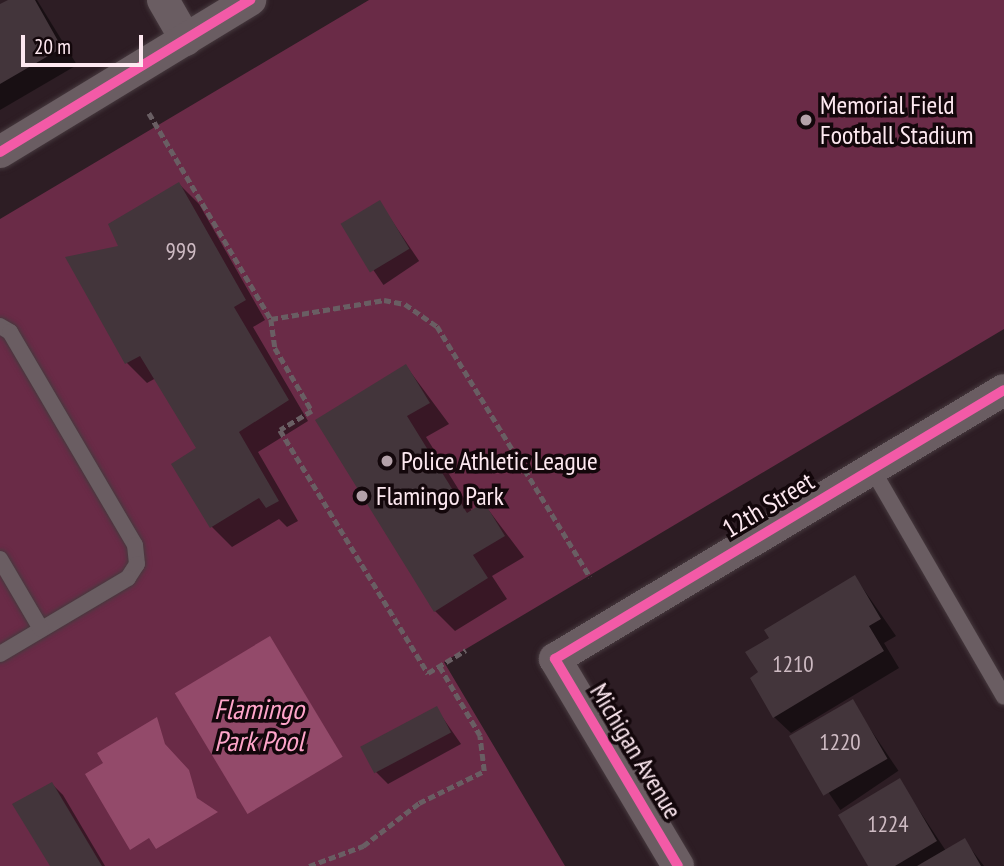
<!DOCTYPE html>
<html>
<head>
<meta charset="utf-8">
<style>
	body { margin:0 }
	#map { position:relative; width:1004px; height:866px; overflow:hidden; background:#2d1d24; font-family:"PT Sans Narrow",sans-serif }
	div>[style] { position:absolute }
	.green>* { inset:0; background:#6a2b47 }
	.water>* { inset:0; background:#934a6a; transform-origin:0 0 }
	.shadow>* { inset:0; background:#0007; transform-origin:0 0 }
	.building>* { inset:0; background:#43353b; transform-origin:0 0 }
	.path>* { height:4.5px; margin-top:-2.25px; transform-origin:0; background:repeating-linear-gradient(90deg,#695e63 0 7px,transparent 0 10.5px) }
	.roads { filter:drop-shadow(0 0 2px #46393e) drop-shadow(0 0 2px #46393e) }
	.service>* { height:16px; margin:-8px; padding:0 8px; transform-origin:8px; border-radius:8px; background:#6a5d62 }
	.minor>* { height:32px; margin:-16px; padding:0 16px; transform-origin:16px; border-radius:16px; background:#6a5d62 }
	.cycleway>* { height:10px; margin:-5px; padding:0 5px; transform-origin:5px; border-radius:5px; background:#f35aa7 }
	.dots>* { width:19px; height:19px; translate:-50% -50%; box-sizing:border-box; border:4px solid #13070b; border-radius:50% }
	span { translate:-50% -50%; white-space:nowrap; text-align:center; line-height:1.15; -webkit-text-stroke:7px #13070b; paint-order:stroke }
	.number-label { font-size:23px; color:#cebbc3 }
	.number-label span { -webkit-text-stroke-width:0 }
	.poi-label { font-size:26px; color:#fde8f0 }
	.left { translate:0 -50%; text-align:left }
	.street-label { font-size:26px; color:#fde8f0 }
	.water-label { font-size:28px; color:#ffa5ca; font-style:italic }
	.scale { position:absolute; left:21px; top:35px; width:122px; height:32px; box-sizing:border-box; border:4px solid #fde8f0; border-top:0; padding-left:9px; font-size:21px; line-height:24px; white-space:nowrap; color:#fde8f0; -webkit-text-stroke:5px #13070b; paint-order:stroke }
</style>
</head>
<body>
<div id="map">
	<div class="green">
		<div style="clip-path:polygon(369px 0,1004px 0,1004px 329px,444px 662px,565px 866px,0 866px,0 219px)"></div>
	</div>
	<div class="water">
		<div style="left:270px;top:636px;width:141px;height:111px;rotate:59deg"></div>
		<div style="clip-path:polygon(157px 717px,165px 744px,189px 770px,197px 798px,218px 812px,156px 849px,149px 838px,130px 850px,85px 774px,103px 763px,97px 753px)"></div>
	</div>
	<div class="shadow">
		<div style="clip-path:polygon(11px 0,37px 0,77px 65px,0 110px,0 6px)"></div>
		<div style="clip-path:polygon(179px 184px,199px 204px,265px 320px,253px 327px,308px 421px,258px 452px,298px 521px,287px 527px,279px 519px,232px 547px,212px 527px,199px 448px,156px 378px,147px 383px,127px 363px,120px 248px)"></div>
		<div style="left:380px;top:203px;width:70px;height:43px;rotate:56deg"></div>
		<div style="clip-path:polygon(406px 366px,449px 424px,426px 437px,472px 511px,484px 504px,524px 557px,492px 576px,507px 599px,455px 631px,435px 611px,318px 420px)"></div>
		<div style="clip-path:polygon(855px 577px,896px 636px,884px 643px,899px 668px,791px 733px,774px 717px,760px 673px,771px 639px)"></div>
		<div style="left:852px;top:702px;width:83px;height:70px;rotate:56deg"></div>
		<div style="clip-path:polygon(436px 708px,461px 744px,388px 784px,376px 772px)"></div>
		<div style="clip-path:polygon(899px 780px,946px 851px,965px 841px,984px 866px,870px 866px)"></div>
		<div style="clip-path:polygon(52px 784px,63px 795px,105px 866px,53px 866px)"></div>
	</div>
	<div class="building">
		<div style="clip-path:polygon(8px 0,35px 0,62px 48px,0 84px,0 4px)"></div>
		<div style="clip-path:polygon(179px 182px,246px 300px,234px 307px,289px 400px,239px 432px,279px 501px,266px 508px,259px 498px,210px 528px,171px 464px,196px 448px,140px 356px,125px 364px,65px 257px,118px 246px,108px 224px)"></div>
		<div style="left:380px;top:200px;width:57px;height:46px;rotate:59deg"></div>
		<div style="clip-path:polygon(406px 364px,430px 403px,407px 416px,467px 513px,484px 502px,505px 536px,473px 555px,488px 578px,434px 612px,315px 420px)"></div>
		<div style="clip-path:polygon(855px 575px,881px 619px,869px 626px,884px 651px,773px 718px,750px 678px,758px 672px,745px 652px,769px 638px,764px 630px)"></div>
		<div style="left:853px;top:699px;width:69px;height:74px;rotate:60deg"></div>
		<div style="left:437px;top:706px;width:30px;height:87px;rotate:62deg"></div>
		<div style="clip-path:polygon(900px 778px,937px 841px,895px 866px,868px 866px,838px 815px)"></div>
		<div style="clip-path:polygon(52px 782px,102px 866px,50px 866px,12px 804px)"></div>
		<div style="clip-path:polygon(965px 838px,981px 866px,917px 866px)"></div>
	</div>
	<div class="path">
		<div style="left:149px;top:113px;width:239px;rotate:59.4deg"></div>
		<div style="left:271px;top:319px;width:115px;rotate:-9.5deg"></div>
		<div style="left:384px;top:300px;width:21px;rotate:11deg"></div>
		<div style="left:405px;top:304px;width:39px;rotate:35deg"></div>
		<div style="left:437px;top:326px;width:294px;rotate:58.6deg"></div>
		<div style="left:271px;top:319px;width:29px;rotate:82deg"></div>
		<div style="left:275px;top:348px;width:73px;rotate:59.6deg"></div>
		<div style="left:312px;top:411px;width:37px;rotate:149deg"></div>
		<div style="left:280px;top:430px;width:285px;rotate:58.7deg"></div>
		<div style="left:428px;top:673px;width:44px;rotate:-31.2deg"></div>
		<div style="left:309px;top:866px;width:58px;rotate:-20.3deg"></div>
		<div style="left:363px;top:846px;width:71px;rotate:-37.5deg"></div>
		<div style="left:419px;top:803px;width:72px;rotate:-26.2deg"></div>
		<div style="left:484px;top:771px;width:35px;rotate:-97deg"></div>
		<div style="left:480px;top:736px;width:81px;rotate:-120.4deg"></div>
	</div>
	<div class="roads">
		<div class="service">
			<div style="left:0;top:326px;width:12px;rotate:31deg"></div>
			<div style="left:10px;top:332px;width:247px;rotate:59.6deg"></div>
			<div style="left:135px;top:545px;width:19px;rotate:84deg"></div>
			<div style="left:137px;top:564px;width:17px;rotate:123deg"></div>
			<div style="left:128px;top:578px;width:149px;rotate:149.3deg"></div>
			<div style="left:872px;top:469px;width:263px;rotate:59.9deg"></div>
			<div style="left:0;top:559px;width:81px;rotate:59.6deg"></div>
		</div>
		<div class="minor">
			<div style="left:163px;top:0;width:46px;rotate:60.1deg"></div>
			<div style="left:0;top:152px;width:293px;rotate:-31.3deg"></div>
			<div style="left:678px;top:866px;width:241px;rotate:-120.7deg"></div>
			<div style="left:555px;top:659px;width:523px;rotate:-30.93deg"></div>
		</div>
	</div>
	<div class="cycleway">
		<div style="left:0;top:152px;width:293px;rotate:-31.3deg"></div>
		<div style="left:678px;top:866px;width:241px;rotate:-120.7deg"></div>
		<div style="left:555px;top:659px;width:523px;rotate:-30.93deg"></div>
	</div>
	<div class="dots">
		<div style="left:806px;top:120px;background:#b4a1a9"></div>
		<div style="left:387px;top:461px;background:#b4a1a9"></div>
		<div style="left:362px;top:496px;background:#b4a1a9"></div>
	</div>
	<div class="number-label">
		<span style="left:181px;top:251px">999</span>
		<span style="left:793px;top:664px">1210</span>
		<span style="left:840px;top:742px">1220</span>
		<span style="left:888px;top:824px">1224</span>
	</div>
	<div class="poi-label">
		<span class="left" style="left:820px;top:120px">Memorial Field<br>Football Stadium</span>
		<span class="left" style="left:401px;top:461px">Police Athletic League</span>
		<span class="left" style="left:376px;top:496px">Flamingo Park</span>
	</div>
	<div class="street-label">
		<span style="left:768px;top:505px;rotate:-31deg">12th Street</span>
		<span style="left:636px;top:751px;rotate:59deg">Michigan Avenue</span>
	</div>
	<div class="water-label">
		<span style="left:259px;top:725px">Flamingo<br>Park Pool</span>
	</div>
	<div class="scale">20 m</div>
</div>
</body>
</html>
